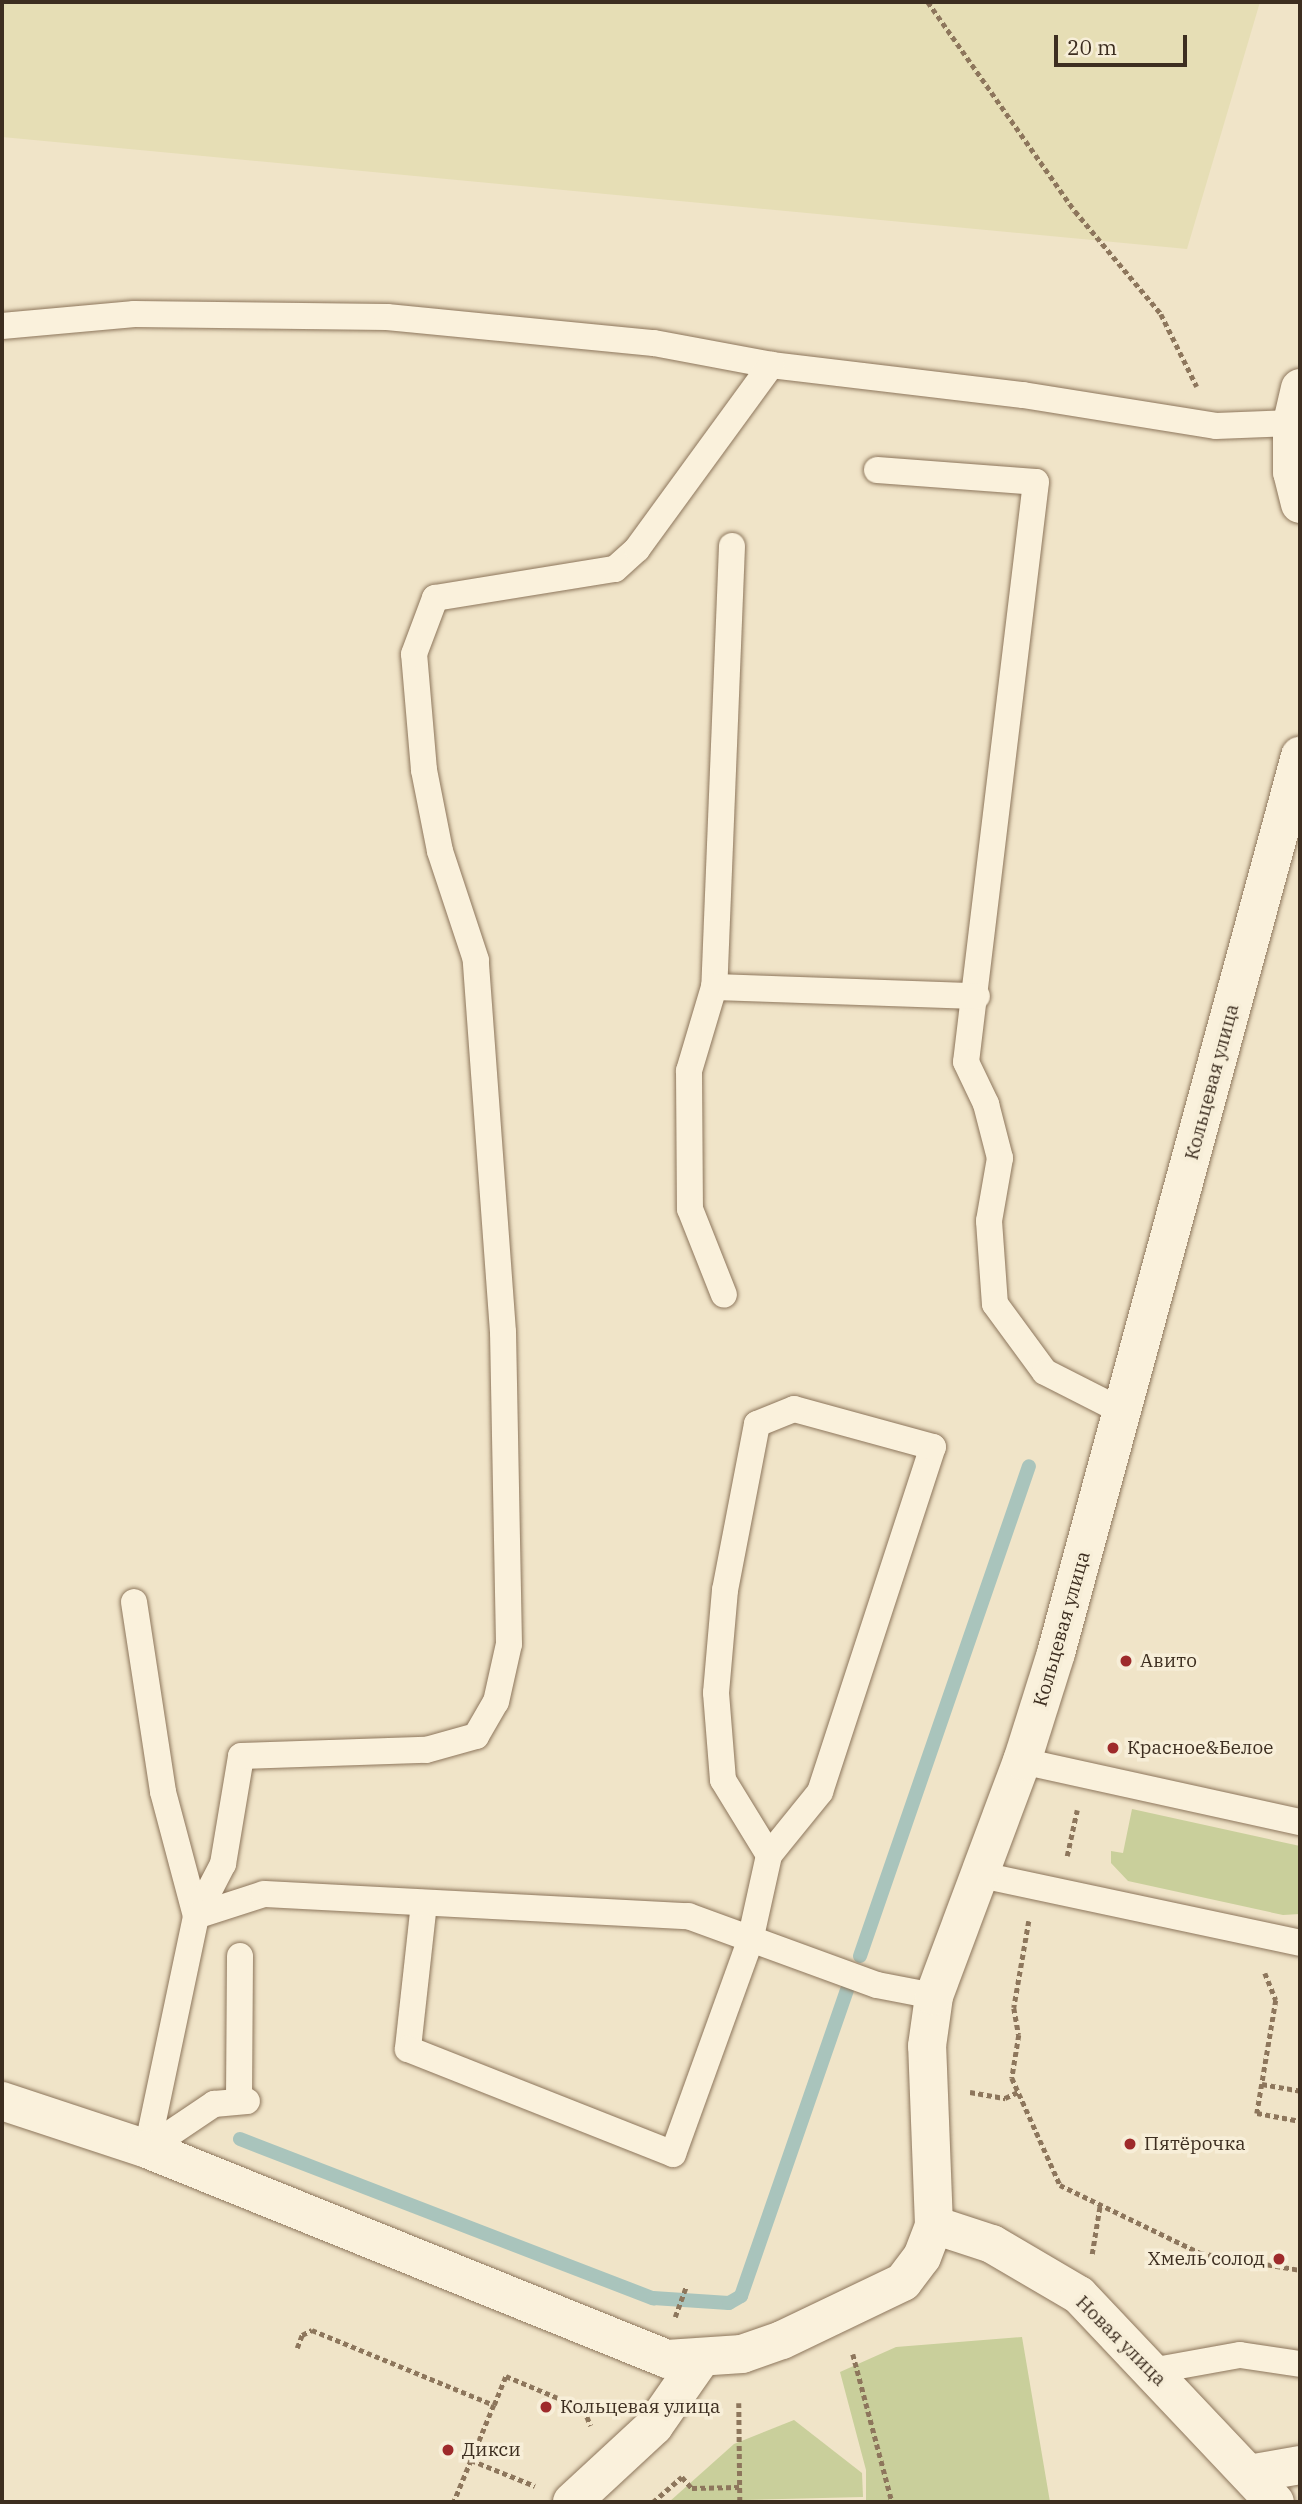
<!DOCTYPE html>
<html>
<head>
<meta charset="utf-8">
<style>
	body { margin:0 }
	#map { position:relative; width:1302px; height:2504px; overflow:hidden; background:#f0e4c8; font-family:"IBM Plex Serif",serif }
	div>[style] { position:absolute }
	.farmland>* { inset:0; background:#e6deb5 }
	.green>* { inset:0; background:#c9cf9b }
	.stream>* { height:14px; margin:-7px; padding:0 7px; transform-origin:7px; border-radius:7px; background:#a9c4bc }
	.path>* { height:4.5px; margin-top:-2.25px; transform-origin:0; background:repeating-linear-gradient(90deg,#8d765c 0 5px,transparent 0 8.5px) }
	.roads { filter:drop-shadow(0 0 2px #8d765c) drop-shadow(0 0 2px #8d765c) }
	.lane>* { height:26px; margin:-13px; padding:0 13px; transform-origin:13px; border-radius:13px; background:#faf1dc }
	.street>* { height:38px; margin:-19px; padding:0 19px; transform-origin:19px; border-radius:19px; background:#faf1dc }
	.secondary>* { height:38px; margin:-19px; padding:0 19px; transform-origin:19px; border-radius:19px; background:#faf1dc }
	.dots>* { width:19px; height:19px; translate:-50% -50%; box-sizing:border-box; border:4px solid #f7eed8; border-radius:50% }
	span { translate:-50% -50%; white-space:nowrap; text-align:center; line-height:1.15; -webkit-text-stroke:7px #f7eed8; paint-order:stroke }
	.street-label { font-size:19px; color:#3d2e20 }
	.poi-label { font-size:19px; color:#3d2e20 }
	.left { translate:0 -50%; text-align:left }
	.right { translate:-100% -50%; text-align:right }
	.frame { position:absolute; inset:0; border:4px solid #3d2e20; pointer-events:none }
	.scale { position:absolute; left:1054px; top:35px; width:133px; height:32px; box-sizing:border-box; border:4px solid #3d2e20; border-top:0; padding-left:9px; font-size:21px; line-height:24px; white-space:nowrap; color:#3d2e20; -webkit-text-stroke:5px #f7eed8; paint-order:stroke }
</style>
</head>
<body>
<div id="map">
	<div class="farmland">
		<div style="clip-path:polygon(2px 2px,1260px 2px,1187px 249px,2px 137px)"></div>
	</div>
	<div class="green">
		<div style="clip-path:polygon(1132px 1809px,1300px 1846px,1300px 1914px,1283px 1915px,1128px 1881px,1111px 1863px,1111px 1851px,1123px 1853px)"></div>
		<div style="clip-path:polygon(1022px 2337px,1050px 2502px,866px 2502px,866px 2470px,840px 2372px,896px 2347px)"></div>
		<div style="clip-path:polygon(794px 2420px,862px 2473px,863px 2497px,669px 2502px,734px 2444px)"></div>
	</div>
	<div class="stream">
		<div style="left:860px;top:1956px;width:518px;rotate:-70.97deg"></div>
		<div style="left:240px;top:2139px;width:443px;rotate:21.1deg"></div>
		<div style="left:653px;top:2298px;width:76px;rotate:3.8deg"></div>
		<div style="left:729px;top:2303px;width:14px;rotate:-30deg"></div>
		<div style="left:741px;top:2296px;width:324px;rotate:-70.9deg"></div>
	</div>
	<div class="path">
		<div style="left:928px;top:2px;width:256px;rotate:54.9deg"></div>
		<div style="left:1075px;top:211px;width:134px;rotate:50.1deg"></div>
		<div style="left:1161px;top:314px;width:81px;rotate:63.7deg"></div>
		<div style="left:1067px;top:1856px;width:47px;rotate:-77.7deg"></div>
		<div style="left:1029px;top:1921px;width:88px;rotate:99.8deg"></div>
		<div style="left:1014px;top:2008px;width:27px;rotate:80deg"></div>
		<div style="left:1019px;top:2035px;width:44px;rotate:99.2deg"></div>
		<div style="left:1012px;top:2078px;width:117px;rotate:65.8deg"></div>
		<div style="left:1060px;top:2185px;width:156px;rotate:25.9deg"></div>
		<div style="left:1200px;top:2253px;width:101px;rotate:9.6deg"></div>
		<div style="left:1265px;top:1973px;width:29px;rotate:68deg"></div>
		<div style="left:1276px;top:2000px;width:115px;rotate:99.5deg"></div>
		<div style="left:1257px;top:2113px;width:44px;rotate:10.5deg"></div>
		<div style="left:1262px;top:2084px;width:39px;rotate:10deg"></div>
		<div style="left:970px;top:2092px;width:36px;rotate:10deg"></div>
		<div style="left:1005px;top:2098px;width:14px;rotate:-25deg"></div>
		<div style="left:1092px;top:2254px;width:50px;rotate:-80.7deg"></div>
		<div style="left:675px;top:2317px;width:32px;rotate:-70deg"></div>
		<div style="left:297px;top:2348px;width:14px;rotate:-69deg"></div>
		<div style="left:302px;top:2335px;width:11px;rotate:-27deg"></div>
		<div style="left:312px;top:2330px;width:197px;rotate:22.4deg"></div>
		<div style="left:494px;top:2405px;width:105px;rotate:112.4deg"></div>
		<div style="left:853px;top:2354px;width:153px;rotate:75.2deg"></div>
		<div style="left:739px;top:2403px;width:99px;rotate:89.4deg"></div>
		<div style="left:494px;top:2405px;width:31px;rotate:-68deg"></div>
		<div style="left:506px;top:2376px;width:85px;rotate:22.9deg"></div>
		<div style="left:584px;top:2409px;width:18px;rotate:68deg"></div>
		<div style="left:471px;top:2460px;width:69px;rotate:22.1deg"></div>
		<div style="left:653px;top:2502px;width:38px;rotate:-41deg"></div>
		<div style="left:682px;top:2477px;width:15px;rotate:48deg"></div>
		<div style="left:692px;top:2488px;width:47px;rotate:-1.2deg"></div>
	</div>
	<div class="roads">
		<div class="lane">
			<div style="left:2px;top:326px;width:133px;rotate:-5.2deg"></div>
			<div style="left:134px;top:314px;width:253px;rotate:0.7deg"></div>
			<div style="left:387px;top:317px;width:268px;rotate:5.6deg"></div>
			<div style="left:654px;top:343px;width:119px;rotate:10.6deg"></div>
			<div style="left:771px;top:365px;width:254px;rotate:6.8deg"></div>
			<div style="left:1023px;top:395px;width:195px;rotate:9.1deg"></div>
			<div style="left:1216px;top:426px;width:76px;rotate:-2.3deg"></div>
			<div style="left:877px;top:470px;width:159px;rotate:4.3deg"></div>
			<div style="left:1036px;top:482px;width:584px;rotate:96.88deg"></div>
			<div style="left:966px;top:1062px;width:47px;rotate:64.5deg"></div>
			<div style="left:986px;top:1104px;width:56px;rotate:75.5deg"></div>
			<div style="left:1000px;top:1158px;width:64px;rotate:99.9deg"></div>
			<div style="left:989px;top:1221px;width:83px;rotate:85.9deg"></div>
			<div style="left:995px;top:1304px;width:84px;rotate:53.7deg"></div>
			<div style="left:1045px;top:1372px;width:86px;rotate:26.9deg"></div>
			<div style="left:732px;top:546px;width:441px;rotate:92.3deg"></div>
			<div style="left:714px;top:987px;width:263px;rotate:2deg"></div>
			<div style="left:714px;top:987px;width:88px;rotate:106.6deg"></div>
			<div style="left:689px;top:1071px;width:138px;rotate:89.6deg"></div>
			<div style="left:690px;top:1209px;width:92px;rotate:68.4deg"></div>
			<div style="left:134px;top:1602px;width:192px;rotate:81.3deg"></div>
			<div style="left:163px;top:1792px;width:128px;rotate:75.1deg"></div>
			<div style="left:1022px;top:1761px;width:285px;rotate:12.4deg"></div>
			<div style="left:981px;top:1875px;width:326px;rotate:12deg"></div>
			<div style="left:424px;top:1903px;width:147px;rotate:96.3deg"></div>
			<div style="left:408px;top:2049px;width:285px;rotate:21.6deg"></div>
			<div style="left:673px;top:2154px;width:226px;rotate:-70.1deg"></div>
			<div style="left:750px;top:1941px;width:88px;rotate:-77.5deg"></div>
			<div style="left:769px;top:1855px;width:81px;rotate:-51deg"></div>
			<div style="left:820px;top:1792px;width:363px;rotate:-71.9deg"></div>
			<div style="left:933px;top:1447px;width:144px;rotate:-164.7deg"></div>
			<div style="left:794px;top:1409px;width:40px;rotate:158deg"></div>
			<div style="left:757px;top:1424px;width:169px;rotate:100.9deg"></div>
			<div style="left:725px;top:1590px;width:103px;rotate:95deg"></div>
			<div style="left:716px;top:1693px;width:87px;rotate:85.4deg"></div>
			<div style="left:723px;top:1780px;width:88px;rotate:58.5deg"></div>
			<div style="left:196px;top:1916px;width:59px;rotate:-62.6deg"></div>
			<div style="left:223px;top:1864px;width:109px;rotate:-80.5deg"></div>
			<div style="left:241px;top:1756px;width:185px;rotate:-1.9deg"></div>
			<div style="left:426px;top:1750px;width:52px;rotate:-15.6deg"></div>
			<div style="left:476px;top:1736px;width:39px;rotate:-60deg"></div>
			<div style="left:496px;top:1702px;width:59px;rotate:-77.4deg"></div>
			<div style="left:509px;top:1644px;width:312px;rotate:-91.1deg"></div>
			<div style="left:503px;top:1332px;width:373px;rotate:-94.2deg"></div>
			<div style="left:476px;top:960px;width:115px;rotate:-108.3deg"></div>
			<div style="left:440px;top:851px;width:83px;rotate:-101.2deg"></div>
			<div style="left:424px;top:770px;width:116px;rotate:-94.9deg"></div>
			<div style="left:414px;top:654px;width:60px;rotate:-69.4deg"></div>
			<div style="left:435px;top:598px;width:182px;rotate:-9.2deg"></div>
			<div style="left:615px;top:569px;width:30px;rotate:-42deg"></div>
			<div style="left:637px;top:549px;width:228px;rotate:-53.9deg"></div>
			<div style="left:239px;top:2100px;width:144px;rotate:-89.6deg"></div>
			<div style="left:147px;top:2149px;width:238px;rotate:-78.1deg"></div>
			<div style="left:196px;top:1916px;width:71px;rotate:-17.9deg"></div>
			<div style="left:264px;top:1894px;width:425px;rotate:3deg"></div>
			<div style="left:688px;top:1916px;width:201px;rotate:20.1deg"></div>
			<div style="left:877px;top:1985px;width:58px;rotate:10.9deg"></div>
			<div style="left:147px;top:2149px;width:81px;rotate:-33.9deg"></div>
			<div style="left:214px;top:2104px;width:33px;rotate:-5deg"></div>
			<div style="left:1151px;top:2371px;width:90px;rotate:-10.2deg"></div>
			<div style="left:1240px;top:2355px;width:61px;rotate:8.5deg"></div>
		</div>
		<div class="street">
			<div style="left:934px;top:2225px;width:61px;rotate:18.1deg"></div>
			<div style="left:992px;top:2244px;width:101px;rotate:30.4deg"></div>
			<div style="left:1079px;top:2295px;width:285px;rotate:46.6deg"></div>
			<div style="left:1249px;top:2474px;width:52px;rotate:-10deg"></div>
			<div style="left:572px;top:2502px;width:112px;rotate:-42.8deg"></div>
			<div style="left:654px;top:2426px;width:80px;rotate:-55.1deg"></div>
		</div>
		<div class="secondary">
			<div style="left:1300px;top:388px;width:36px;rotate:103deg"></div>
			<div style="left:1292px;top:423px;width:49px;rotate:90deg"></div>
			<div style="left:1292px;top:472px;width:33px;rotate:76deg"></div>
			<div style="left:2px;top:2101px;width:153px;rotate:18.3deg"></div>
			<div style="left:147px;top:2149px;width:561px;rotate:21.99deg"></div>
			<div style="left:667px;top:2359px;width:75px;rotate:-3.8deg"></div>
			<div style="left:742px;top:2354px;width:42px;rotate:-19.3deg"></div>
			<div style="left:782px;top:2340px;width:134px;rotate:-25.6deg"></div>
			<div style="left:903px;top:2282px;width:31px;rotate:-53deg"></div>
			<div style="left:922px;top:2257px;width:34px;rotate:-69deg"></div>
			<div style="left:934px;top:2225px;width:179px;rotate:-92.2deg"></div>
			<div style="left:927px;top:2046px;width:50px;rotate:-82deg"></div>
			<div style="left:934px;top:1996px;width:251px;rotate:-69.5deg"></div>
			<div style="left:1022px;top:1761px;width:113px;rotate:-72.5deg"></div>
			<div style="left:1056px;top:1653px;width:930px;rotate:-74.78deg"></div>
		</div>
	</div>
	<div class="dots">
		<div style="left:1126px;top:1661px;background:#9e2a2b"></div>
		<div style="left:1113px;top:1748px;background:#9e2a2b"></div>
		<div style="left:1130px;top:2144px;background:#9e2a2b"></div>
		<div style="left:1279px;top:2259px;background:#9e2a2b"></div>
		<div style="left:546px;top:2407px;background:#9e2a2b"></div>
		<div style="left:448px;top:2450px;background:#9e2a2b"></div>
	</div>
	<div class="street-label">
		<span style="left:1212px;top:1082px;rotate:-75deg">Кольцевая улица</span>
		<span style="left:1062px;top:1629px;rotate:-74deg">Кольцевая улица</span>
		<span style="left:1121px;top:2341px;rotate:45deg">Новая улица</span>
	</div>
	<div class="poi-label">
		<span class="left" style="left:1140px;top:1661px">Авито</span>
		<span class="left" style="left:1127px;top:1748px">Красное&amp;Белое</span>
		<span class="left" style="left:1144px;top:2144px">Пятёрочка</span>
		<span class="right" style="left:1265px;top:2259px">Хмель солод</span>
		<span class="left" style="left:560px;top:2407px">Кольцевая улица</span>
		<span class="left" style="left:462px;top:2450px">Дикси</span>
	</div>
	<div class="frame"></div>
	<div class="scale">20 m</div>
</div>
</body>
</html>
